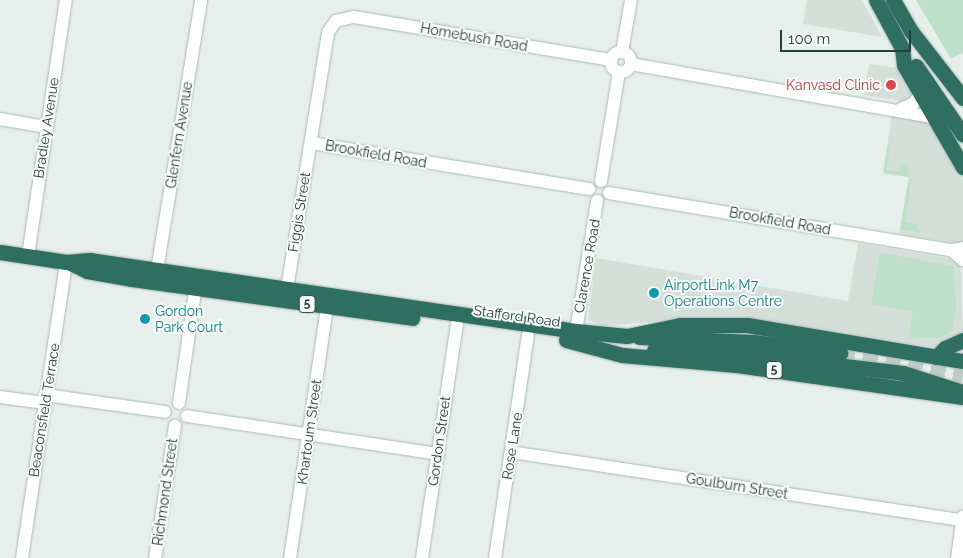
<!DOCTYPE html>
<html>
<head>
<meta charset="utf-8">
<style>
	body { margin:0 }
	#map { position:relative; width:963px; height:558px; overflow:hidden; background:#e6efeb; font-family:Raleway,sans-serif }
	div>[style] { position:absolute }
	.built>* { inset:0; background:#d4dfda }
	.green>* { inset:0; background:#bfe0c8 }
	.highway-tunnel>* { height:15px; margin-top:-7.5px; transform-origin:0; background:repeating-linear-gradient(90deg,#bfccc8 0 15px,transparent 0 23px) }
	.roads { filter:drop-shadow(0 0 1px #a8b8b2) drop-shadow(0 0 1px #a8b8b2) }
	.minor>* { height:12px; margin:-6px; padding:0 6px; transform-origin:6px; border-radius:6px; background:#fff }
	.minor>.ring { margin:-6px; padding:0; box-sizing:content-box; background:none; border:12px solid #fff; border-radius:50% }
	.highway>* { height:15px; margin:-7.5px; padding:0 7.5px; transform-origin:7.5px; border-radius:7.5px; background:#2f6f62 }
	.dots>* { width:14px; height:14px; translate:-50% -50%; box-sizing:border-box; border:2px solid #f7fbf9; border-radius:50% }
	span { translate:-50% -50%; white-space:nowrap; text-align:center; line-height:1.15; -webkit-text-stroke:4px #f7fbf9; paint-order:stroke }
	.shield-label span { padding:1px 4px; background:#f7fbf9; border:1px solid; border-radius:4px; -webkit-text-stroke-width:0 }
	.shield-label { font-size:12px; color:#24423a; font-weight:700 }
	.street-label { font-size:14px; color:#24423a }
	.health-label { font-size:14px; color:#be3a42 }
	.right { translate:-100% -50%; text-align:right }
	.culture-label { font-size:14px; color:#0d838f }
	.left { translate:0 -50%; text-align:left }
	.scale { position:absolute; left:780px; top:30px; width:131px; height:22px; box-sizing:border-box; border:2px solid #24423a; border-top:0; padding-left:6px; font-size:15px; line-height:18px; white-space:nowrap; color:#24423a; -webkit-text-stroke:4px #f7fbf9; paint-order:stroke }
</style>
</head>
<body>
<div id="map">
	<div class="built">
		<div style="clip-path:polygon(807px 0,862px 0,882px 37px,803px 24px)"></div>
		<div style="clip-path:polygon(869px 64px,900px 68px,914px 94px,907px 102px,864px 95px)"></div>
		<div style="clip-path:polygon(892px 115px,929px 121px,958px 168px,963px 181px,963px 244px,899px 234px,909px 177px,883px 173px)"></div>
		<div style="clip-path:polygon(858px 243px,952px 259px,961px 264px,963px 335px,942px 346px,931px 347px,754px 319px,673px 320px,603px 326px,588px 320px,596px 258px,848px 301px)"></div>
	</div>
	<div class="green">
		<div style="clip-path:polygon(916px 0,963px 0,963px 53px,951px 59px)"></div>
		<div style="clip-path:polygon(887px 147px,890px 147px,886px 170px,899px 172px,901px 164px,909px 165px,908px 174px,912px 179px,905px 222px,918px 224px,917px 229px,923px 233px,900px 230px,909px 177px,883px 173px)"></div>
		<div style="clip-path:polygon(880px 253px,954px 266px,956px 308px,952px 331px,940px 338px,908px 338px,913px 311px,871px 304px)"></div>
	</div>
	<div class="highway-tunnel">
		<div style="left:840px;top:353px;width:125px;rotate:11deg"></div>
	</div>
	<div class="roads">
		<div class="minor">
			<div class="ring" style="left:611px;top:52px;width:8px;height:8px"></div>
			<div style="left:622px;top:52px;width:53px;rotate:-80.2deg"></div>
			<div style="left:631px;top:64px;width:307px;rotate:10deg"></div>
			<div style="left:901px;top:109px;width:14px;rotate:-25deg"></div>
			<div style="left:914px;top:103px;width:12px;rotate:-55deg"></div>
			<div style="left:0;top:119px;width:47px;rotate:9.9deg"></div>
			<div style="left:311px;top:143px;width:282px;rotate:9.4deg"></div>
			<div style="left:601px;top:181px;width:110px;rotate:-80.6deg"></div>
			<div style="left:609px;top:193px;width:347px;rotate:9.5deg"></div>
			<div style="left:951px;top:250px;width:12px;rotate:-9deg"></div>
			<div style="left:951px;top:250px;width:16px;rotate:40deg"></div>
			<div style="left:28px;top:256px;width:259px;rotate:-81.6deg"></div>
			<div style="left:157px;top:270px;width:274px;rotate:-80.7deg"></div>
			<div style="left:287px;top:289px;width:260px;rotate:-80.9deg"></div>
			<div style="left:328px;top:32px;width:14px;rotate:-54deg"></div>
			<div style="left:336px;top:21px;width:18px;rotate:-13deg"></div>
			<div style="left:354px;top:17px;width:261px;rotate:9.5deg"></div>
			<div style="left:576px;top:331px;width:132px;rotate:-80.8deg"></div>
			<div style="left:46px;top:395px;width:120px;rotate:8.1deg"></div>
			<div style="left:0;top:397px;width:45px;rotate:7.6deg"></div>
			<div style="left:179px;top:403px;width:126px;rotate:-81.8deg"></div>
			<div style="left:187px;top:416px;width:254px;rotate:8.6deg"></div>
			<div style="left:511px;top:452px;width:456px;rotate:8.6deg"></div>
			<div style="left:22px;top:558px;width:299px;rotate:-81.5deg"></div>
			<div style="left:155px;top:558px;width:134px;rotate:-81.4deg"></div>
			<div style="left:290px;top:558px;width:254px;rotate:-81.6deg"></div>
			<div style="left:422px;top:558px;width:237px;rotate:-81.5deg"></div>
			<div style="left:495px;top:558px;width:225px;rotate:-81.6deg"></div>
			<div style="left:957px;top:558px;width:42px;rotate:-81.9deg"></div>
		</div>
		<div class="highway">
			<div style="left:876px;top:0;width:55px;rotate:61.6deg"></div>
			<div style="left:902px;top:48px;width:17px;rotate:83deg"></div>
			<div style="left:904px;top:65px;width:118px;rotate:60deg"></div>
			<div style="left:893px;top:0;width:36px;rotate:60deg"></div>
			<div style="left:911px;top:31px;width:85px;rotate:52.2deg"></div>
			<div style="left:916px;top:66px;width:83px;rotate:55.7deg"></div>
			<div style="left:0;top:252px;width:67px;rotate:8.6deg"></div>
			<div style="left:66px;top:262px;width:23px;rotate:-5deg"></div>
			<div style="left:89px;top:260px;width:492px;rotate:8.3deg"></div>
			<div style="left:576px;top:331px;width:51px;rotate:5.6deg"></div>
			<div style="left:627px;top:336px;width:54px;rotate:-11.7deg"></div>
			<div style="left:680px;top:325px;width:67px"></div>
			<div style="left:747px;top:325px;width:219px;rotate:9.5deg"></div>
			<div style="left:70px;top:263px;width:19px;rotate:25deg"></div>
			<div style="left:87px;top:271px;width:46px;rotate:10.1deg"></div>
			<div style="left:132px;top:279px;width:283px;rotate:7.9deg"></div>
			<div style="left:639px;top:337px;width:114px;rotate:2.5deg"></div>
			<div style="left:753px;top:342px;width:88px;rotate:7.2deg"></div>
			<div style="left:566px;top:340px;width:58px;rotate:15deg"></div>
			<div style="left:622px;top:355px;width:115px;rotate:5deg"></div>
			<div style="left:737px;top:365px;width:228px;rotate:8.1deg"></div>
			<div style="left:654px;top:350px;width:82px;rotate:2.1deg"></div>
			<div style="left:736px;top:353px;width:168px;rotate:6.8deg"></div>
			<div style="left:903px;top:373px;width:63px;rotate:17.6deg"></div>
			<div style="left:936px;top:357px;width:13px;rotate:-45deg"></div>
			<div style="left:945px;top:348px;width:20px;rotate:-24deg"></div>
		</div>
	</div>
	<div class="dots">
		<div style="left:891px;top:85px;background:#e0444e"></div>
		<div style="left:654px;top:293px;background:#0f9aa8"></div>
		<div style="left:145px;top:319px;background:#0f9aa8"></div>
	</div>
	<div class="shield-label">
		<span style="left:307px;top:304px">5</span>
		<span style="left:774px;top:370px">5</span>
	</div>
	<div class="street-label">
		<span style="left:474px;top:37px;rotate:10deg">Homebush Road</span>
		<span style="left:46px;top:128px;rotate:-81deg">Bradley Avenue</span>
		<span style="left:179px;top:135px;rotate:-81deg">Glenfern Avenue</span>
		<span style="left:376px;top:154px;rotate:10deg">Brookfield Road</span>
		<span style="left:299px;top:212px;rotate:-81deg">Figgis Street</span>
		<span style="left:780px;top:221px;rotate:10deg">Brookfield Road</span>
		<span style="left:587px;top:266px;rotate:-80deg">Clarence Road</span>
		<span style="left:517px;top:316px;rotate:8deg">Stafford Road</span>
		<span style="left:44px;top:410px;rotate:-81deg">Beaconsfield Terrace</span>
		<span style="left:309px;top:432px;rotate:-82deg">Khartoum Street</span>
		<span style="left:439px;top:441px;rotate:-82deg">Gordon Street</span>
		<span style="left:512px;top:446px;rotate:-81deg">Rose Lane</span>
		<span style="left:737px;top:486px;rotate:9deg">Goulburn Street</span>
		<span style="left:165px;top:492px;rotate:-82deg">Richmond Street</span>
	</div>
	<div class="health-label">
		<span class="right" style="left:880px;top:85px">Kanvasd Clinic</span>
	</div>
	<div class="culture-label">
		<span class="left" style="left:664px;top:293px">AirportLink M7<br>Operations Centre</span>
		<span class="left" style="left:155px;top:319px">Gordon<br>Park Court</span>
	</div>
	<div class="scale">100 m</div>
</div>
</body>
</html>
